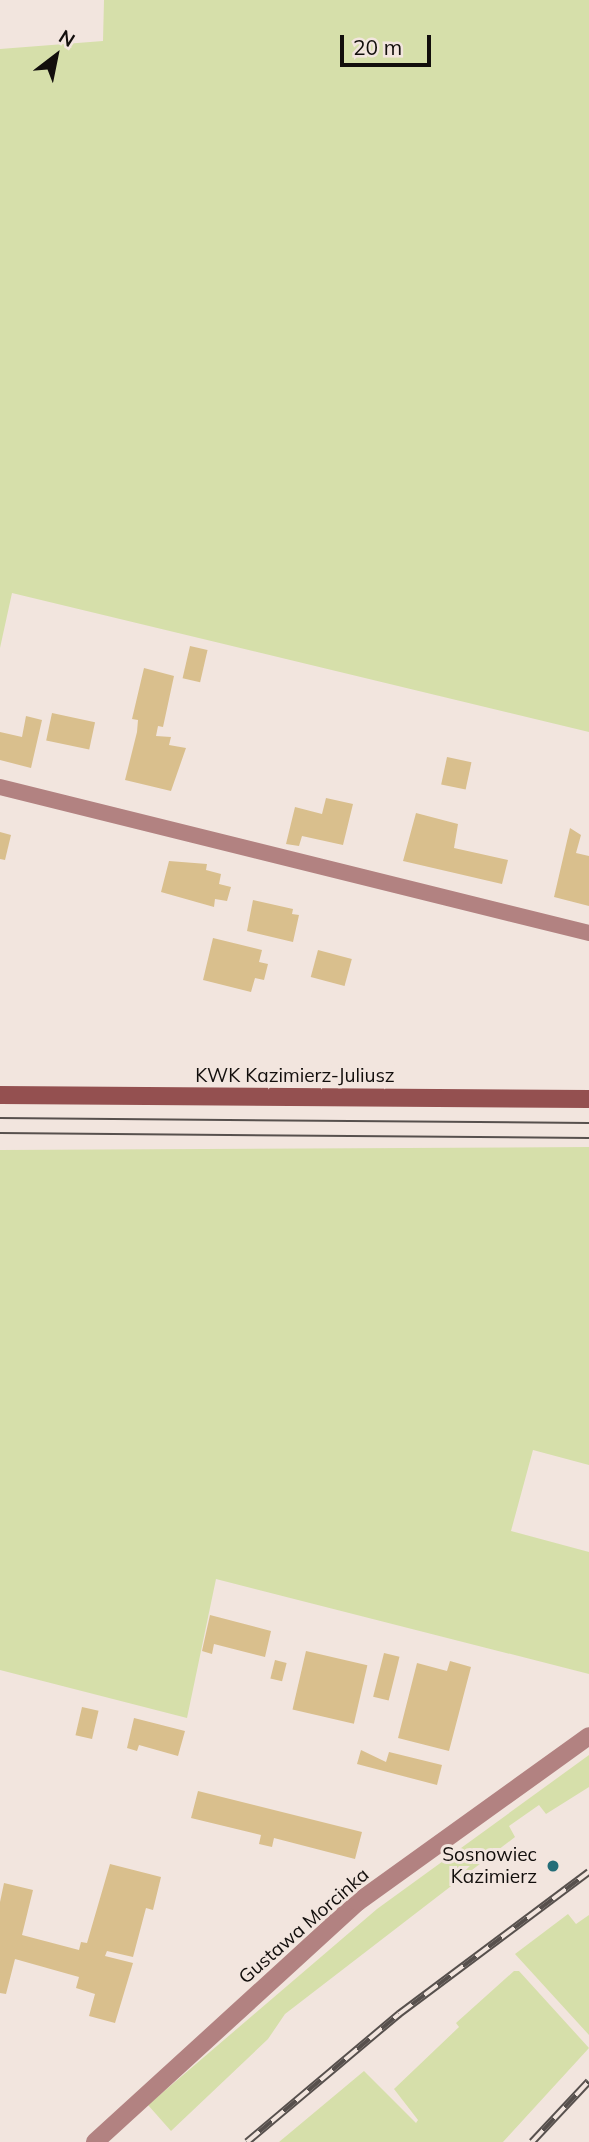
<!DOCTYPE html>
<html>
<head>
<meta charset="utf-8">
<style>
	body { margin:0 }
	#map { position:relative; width:589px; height:2142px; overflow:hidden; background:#f2e5de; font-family:Mulish,sans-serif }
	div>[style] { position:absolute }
	.green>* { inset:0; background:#d6dfaa }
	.building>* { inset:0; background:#d9bf8d; transform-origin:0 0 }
	.lane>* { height:16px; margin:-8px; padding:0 8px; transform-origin:8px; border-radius:8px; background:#b28281 }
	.street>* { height:18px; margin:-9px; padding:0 9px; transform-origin:9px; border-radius:9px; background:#b28281 }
	.secondary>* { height:18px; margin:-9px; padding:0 9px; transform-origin:9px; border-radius:9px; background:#945050 }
	.tram>* { height:2px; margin:-1px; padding:0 1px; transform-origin:1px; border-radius:1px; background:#57504d }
	.rail>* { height:8px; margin-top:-4px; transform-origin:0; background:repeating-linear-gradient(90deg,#f2e5de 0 16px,#57504d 0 32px); box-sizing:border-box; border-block:2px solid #57504d }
	.dots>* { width:19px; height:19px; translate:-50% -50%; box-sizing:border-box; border:4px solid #f2e5de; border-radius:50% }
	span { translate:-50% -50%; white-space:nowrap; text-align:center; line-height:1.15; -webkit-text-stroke:6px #f2e5de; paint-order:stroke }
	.street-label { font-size:19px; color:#120e0c }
	.poi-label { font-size:19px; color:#120e0c }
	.right { translate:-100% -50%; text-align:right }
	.north { position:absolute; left:21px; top:21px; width:70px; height:70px; -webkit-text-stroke:5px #f2e5de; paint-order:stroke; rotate:32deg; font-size:19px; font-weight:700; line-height:28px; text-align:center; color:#120e0c }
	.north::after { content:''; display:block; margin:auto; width:24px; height:32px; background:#120e0c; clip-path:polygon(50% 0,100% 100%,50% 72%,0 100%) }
	.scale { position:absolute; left:340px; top:35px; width:91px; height:32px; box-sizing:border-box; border:4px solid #120e0c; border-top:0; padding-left:9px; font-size:21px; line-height:24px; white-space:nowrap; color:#120e0c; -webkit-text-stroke:5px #f2e5de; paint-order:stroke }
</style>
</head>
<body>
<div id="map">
	<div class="green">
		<div style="clip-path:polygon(104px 0,589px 0,589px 732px,12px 593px,0 648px,0 49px,103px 41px)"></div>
		<div style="clip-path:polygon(589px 1147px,589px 1465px,533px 1450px,511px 1531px,589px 1552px,589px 1674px,216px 1579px,187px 1718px,0 1670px,0 1150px)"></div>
		<div style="clip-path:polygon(589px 1755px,589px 1787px,546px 1814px,539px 1805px,509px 1826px,515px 1837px,285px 2014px,268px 2039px,171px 2131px,148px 2105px,377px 1909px)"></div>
		<div style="clip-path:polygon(568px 1914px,576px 1924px,589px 1915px,589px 2035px,515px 1954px)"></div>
		<div style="clip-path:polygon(514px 1971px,519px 1971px,589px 2048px,503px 2142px,279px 2142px,364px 2071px,416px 2123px,418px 2120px,394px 2089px,459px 2027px,456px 2023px)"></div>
	</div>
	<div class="building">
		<div style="left:190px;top:646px;width:18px;height:33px;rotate:13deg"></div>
		<div style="clip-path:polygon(144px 668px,174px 676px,163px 727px,158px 726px,156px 736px,171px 737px,169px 745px,186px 748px,171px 791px,125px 780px,137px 732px,138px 720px,132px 719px)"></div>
		<div style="left:52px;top:713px;width:44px;height:28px;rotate:12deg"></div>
		<div style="clip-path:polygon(26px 716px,42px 720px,31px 768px,0 760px,0 732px,22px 737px)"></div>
		<div style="left:447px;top:757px;width:25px;height:28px;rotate:12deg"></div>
		<div style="clip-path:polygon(326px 798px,353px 804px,343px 845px,302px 836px,299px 846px,286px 844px,295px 807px,322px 814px)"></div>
		<div style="clip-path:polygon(416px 813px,458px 824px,454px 848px,508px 860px,502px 884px,403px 861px)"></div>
		<div style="clip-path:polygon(570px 828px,581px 835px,576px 853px,589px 856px,589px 906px,554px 897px)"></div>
		<div style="clip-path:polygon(0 832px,11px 835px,5px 860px,0 859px)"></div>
		<div style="clip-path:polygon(169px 861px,207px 864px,206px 870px,221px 874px,219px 884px,231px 887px,227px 901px,215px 899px,214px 907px,161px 892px)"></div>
		<div style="clip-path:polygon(253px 900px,293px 909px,292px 914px,299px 915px,293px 942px,247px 931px)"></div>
		<div style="clip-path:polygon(213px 938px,262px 950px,259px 962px,268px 964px,264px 980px,255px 978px,251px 992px,203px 980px)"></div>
		<div style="left:318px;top:950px;width:35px;height:28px;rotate:15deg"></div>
		<div style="clip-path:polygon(210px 1615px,271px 1631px,265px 1657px,214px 1644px,212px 1654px,202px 1651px)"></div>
		<div style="left:306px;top:1651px;width:63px;height:60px;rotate:13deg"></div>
		<div style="left:384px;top:1653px;width:16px;height:45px;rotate:14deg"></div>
		<div style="left:275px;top:1660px;width:12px;height:19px;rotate:14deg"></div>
		<div style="clip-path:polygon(450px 1661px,471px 1667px,449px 1751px,398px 1738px,417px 1663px,447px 1671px)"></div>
		<div style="left:82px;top:1707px;width:17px;height:29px;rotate:13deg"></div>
		<div style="clip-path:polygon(134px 1718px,185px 1731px,178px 1756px,139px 1745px,137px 1751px,127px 1748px)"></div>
		<div style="clip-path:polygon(361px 1750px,386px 1762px,389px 1752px,442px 1765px,437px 1785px,357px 1764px)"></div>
		<div style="clip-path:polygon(198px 1791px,362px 1832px,355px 1859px,274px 1838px,272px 1847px,259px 1844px,261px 1835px,191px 1818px)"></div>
		<div style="clip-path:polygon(110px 1864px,161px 1877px,153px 1910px,146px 1908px,133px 1957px,107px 1951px,105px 1956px,133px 1963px,115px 2023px,89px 2016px,95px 1994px,76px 1988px,79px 1977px,15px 1959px,6px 1994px,0 1993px,0 1902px,4px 1883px,33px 1890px,22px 1935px,79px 1950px,81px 1942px,87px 1943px)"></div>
	</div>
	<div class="lane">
		<div style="left:0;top:787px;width:607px;rotate:13.92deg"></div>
	</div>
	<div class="street">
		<div style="left:95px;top:2142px;width:356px;rotate:-42.4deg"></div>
		<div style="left:358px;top:1902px;width:284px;rotate:-35.7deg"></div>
	</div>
	<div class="secondary">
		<div style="left:0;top:1095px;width:589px;rotate:0.39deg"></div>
	</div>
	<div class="tram">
		<div style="left:0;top:1118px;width:589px;rotate:0.49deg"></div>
		<div style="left:0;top:1133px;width:589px;rotate:0.49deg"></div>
	</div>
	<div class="rail">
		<div style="left:247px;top:2142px;width:199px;rotate:-40.1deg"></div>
		<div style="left:399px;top:2014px;width:237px;rotate:-36.8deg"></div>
		<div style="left:532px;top:2142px;width:83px;rotate:-46.9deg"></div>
	</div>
	<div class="dots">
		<div style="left:553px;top:1866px;background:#246d78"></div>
	</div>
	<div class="street-label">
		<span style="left:295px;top:1076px">KWK Kazimierz-Juliusz</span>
		<span style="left:304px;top:1926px;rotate:-41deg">Gustawa Morcinka</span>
	</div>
	<div class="poi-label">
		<span class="right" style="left:537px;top:1866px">Sosnowiec<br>Kazimierz</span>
	</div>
	<div class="north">N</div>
	<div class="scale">20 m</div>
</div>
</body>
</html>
